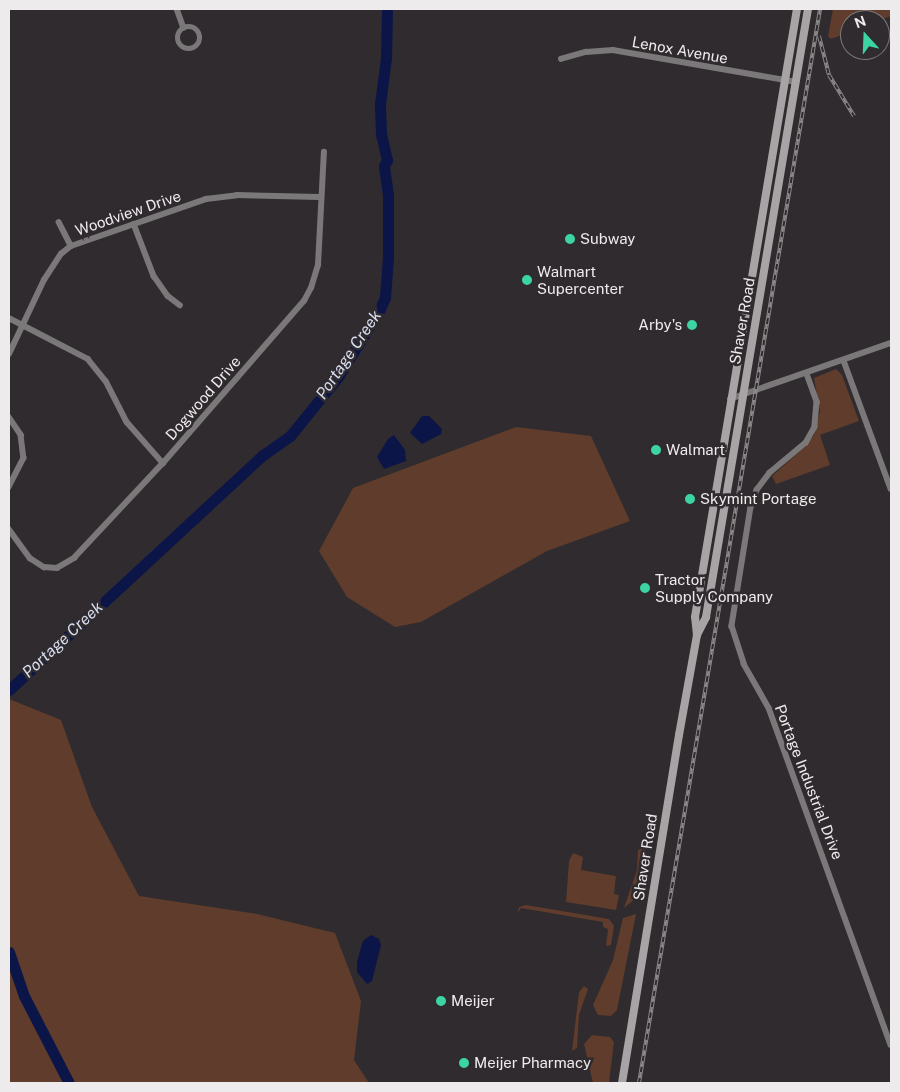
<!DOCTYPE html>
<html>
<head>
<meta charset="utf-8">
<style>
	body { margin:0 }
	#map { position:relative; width:900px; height:1092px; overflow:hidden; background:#2f2b2e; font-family:"Public Sans",sans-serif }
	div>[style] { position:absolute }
	.green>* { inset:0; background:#5f3c2b }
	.water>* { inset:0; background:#0c1547 }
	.river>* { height:11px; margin:-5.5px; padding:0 5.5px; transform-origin:5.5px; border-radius:5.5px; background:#0c1547 }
	.minor>* { height:5.5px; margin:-2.75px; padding:0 2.75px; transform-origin:2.75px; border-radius:2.75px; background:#7b7879 }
	.minor>.ring { margin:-2.75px; padding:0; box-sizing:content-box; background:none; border:5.5px solid #7b7879; border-radius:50% }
	.secondary>* { height:8px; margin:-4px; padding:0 4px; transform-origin:4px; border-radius:4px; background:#a8a3a4 }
	.rail>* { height:4px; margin-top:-2px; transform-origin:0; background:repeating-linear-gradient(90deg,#2f2b2e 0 5.5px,#8c898b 0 11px); box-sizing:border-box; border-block:1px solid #8c898b }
	.dots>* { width:14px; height:14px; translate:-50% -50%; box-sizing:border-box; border:2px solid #2f2b2e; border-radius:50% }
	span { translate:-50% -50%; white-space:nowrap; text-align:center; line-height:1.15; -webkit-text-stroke:5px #2f2b2e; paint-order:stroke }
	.street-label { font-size:15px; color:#eeebed }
	.poi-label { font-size:15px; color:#eeebed }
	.left { translate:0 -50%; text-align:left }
	.right { translate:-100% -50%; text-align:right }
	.water-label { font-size:16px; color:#d7deef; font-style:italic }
	.frame { position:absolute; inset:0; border:10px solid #eeebed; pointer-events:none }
	.north { position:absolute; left:840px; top:10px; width:50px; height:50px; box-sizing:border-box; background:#2f2b2e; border:1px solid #7b787a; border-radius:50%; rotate:340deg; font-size:14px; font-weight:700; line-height:20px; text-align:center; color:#eeebed }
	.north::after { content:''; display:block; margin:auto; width:18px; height:22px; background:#3dd4a3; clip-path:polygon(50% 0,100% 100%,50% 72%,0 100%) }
</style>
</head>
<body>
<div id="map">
	<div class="green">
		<div style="clip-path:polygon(833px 9px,891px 9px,891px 16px,880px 20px,850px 20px,850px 32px,831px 39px,828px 36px)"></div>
		<div style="clip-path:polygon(836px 369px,842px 375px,859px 421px,820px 435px,830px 465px,776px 484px,772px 476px,806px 446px,814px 435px,820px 411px,814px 378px)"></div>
		<div style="clip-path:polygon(516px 427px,591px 436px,630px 521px,547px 551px,421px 622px,395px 627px,347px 597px,319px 551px,353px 488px)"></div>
		<div style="clip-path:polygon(9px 699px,61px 720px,92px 807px,139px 896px,257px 914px,335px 933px,361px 1001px,354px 1060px,369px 1083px,9px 1083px)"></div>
		<div style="clip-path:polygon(646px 847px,636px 898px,624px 908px,637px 870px,638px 850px)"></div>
		<div style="clip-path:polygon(573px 853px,583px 857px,581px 870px,616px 876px,614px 894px,619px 895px,616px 910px,566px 902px,569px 861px)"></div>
		<div style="clip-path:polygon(526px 905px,609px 919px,614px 926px,611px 945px,606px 946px,608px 929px,603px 927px,603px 922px,521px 908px,518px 913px,519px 907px)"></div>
		<div style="clip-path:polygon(636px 914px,617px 1010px,611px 1016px,598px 1015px,593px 1005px,613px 960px,623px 918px)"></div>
		<div style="clip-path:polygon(584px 986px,588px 989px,579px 1015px,577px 1048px,572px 1051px,579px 992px)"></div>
		<div style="clip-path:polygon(592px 1035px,610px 1037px,614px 1042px,609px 1083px,593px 1083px,584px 1044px)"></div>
	</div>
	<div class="water">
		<div style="clip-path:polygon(422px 416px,429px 416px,442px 429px,441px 434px,422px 444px,410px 433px)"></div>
		<div style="clip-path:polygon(394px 435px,405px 450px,406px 461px,384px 469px,377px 457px,388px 439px)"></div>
		<div style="clip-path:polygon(371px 935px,379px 939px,381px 945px,372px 981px,367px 984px,357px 972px,357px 962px,363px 941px)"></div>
	</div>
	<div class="river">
		<div style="left:9px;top:690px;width:346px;rotate:-42.8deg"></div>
		<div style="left:263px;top:455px;width:33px;rotate:-35deg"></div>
		<div style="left:290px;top:436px;width:76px;rotate:-50.9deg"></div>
		<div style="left:338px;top:377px;width:80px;rotate:-58.3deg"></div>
		<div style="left:380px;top:309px;width:13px;rotate:-67deg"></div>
		<div style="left:385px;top:297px;width:40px;rotate:-85.7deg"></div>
		<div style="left:388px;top:257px;width:62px;rotate:-90deg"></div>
		<div style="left:388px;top:195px;width:29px;rotate:-98deg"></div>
		<div style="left:384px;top:166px;width:7px;rotate:-63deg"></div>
		<div style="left:387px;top:160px;width:27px;rotate:-103deg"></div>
		<div style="left:381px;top:134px;width:30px;rotate:-92deg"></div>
		<div style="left:380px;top:104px;width:46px;rotate:-82.6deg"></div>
		<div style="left:386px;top:58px;width:49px;rotate:-88.8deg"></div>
		<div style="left:9px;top:952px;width:46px;rotate:71.2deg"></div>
		<div style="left:24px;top:996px;width:98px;rotate:62.7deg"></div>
	</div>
	<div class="minor">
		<div style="left:177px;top:9px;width:20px;rotate:70deg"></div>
		<div class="ring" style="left:178px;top:27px;width:16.5px;height:16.5px"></div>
		<div style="left:561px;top:59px;width:26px;rotate:-16deg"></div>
		<div style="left:586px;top:52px;width:27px;rotate:-4deg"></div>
		<div style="left:613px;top:50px;width:186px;rotate:9.9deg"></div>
		<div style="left:59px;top:222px;width:27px;rotate:63deg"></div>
		<div style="left:134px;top:224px;width:56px;rotate:69deg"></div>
		<div style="left:154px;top:276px;width:24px;rotate:55deg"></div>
		<div style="left:168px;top:296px;width:15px;rotate:37deg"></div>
		<div style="left:9px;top:318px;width:89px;rotate:27.4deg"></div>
		<div style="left:88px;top:359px;width:28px;rotate:51deg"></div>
		<div style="left:106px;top:381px;width:46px;rotate:62.9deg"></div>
		<div style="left:127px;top:422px;width:55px;rotate:48.7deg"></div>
		<div style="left:9px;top:354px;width:82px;rotate:-64.7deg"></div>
		<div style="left:44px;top:280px;width:31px;rotate:-57deg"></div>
		<div style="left:61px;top:254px;width:13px;rotate:-39deg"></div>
		<div style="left:71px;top:246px;width:143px;rotate:-19.2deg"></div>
		<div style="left:206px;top:199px;width:31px;rotate:-7deg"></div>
		<div style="left:237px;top:195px;width:82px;rotate:1.4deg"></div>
		<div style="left:844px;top:361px;width:136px;rotate:69.8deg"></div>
		<div style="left:807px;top:374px;width:30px;rotate:70deg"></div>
		<div style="left:817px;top:402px;width:25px;rotate:95deg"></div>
		<div style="left:815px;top:427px;width:18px;rotate:119deg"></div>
		<div style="left:806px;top:443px;width:47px;rotate:140.2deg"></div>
		<div style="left:770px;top:473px;width:21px;rotate:127deg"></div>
		<div style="left:757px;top:490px;width:18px;rotate:109deg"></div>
		<div style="left:751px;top:507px;width:121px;rotate:99.1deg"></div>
		<div style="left:732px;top:626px;width:40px;rotate:72deg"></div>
		<div style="left:744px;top:664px;width:51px;rotate:60.4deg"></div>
		<div style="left:769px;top:708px;width:358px;rotate:70.1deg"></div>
		<div style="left:730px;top:399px;width:170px;rotate:-19.2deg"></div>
		<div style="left:9px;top:417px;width:22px;rotate:56deg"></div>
		<div style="left:21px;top:435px;width:23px;rotate:83deg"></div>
		<div style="left:24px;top:458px;width:33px;rotate:117deg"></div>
		<div style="left:9px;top:529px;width:36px;rotate:54deg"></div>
		<div style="left:30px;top:558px;width:17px;rotate:33deg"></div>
		<div style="left:44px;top:567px;width:13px;rotate:4deg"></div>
		<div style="left:57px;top:568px;width:20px;rotate:-30deg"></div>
		<div style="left:74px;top:558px;width:130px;rotate:-46.9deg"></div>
		<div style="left:163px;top:463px;width:215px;rotate:-49deg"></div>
		<div style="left:304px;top:301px;width:15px;rotate:-62deg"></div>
		<div style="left:311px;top:288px;width:24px;rotate:-73deg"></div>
		<div style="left:318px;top:265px;width:113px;rotate:-87deg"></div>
	</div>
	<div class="secondary">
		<div style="left:697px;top:635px;width:18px;rotate:-96deg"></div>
		<div style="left:695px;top:617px;width:616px;rotate:-80.48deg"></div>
		<div style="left:622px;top:1083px;width:353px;rotate:-80.7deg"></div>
		<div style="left:679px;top:735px;width:102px;rotate:-79.8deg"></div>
		<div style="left:697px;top:635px;width:20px;rotate:-63deg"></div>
		<div style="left:706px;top:617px;width:616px;rotate:-80.48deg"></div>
	</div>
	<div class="rail">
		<div style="left:819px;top:36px;width:40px;rotate:75.6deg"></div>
		<div style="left:829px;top:75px;width:48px;rotate:58.6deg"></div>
		<div style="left:639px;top:1083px;width:1089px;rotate:-80.43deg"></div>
	</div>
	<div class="dots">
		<div style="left:570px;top:239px;background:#3dd4a3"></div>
		<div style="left:527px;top:280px;background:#3dd4a3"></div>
		<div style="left:692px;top:325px;background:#3dd4a3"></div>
		<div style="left:656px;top:450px;background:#3dd4a3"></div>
		<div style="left:690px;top:499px;background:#3dd4a3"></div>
		<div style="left:645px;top:588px;background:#3dd4a3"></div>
		<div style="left:441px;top:1001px;background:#3dd4a3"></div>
		<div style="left:464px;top:1063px;background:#3dd4a3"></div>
	</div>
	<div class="street-label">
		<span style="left:680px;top:50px;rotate:10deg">Lenox Avenue</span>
		<span style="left:128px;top:213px;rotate:-19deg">Woodview Drive</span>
		<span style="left:742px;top:321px;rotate:-80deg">Shaver Road</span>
		<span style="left:203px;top:398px;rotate:-49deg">Dogwood Drive</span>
		<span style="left:809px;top:782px;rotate:69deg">Portage Industrial Drive</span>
		<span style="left:645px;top:857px;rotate:-81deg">Shaver Road</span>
	</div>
	<div class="poi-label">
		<span class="left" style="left:580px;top:239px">Subway</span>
		<span class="left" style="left:537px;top:280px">Walmart<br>Supercenter</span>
		<span class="right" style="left:682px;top:325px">Arby's</span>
		<span class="left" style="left:666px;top:450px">Walmart</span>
		<span class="left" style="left:700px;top:499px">Skymint Portage</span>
		<span class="left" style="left:655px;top:588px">Tractor<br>Supply Company</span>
		<span class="left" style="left:451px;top:1001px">Meijer</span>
		<span class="left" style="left:474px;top:1063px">Meijer Pharmacy</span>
	</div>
	<div class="water-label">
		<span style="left:349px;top:355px;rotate:-56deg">Portage Creek</span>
		<span style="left:63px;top:640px;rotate:-43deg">Portage Creek</span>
	</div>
	<div class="frame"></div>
	<div class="north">N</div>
</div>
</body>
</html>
